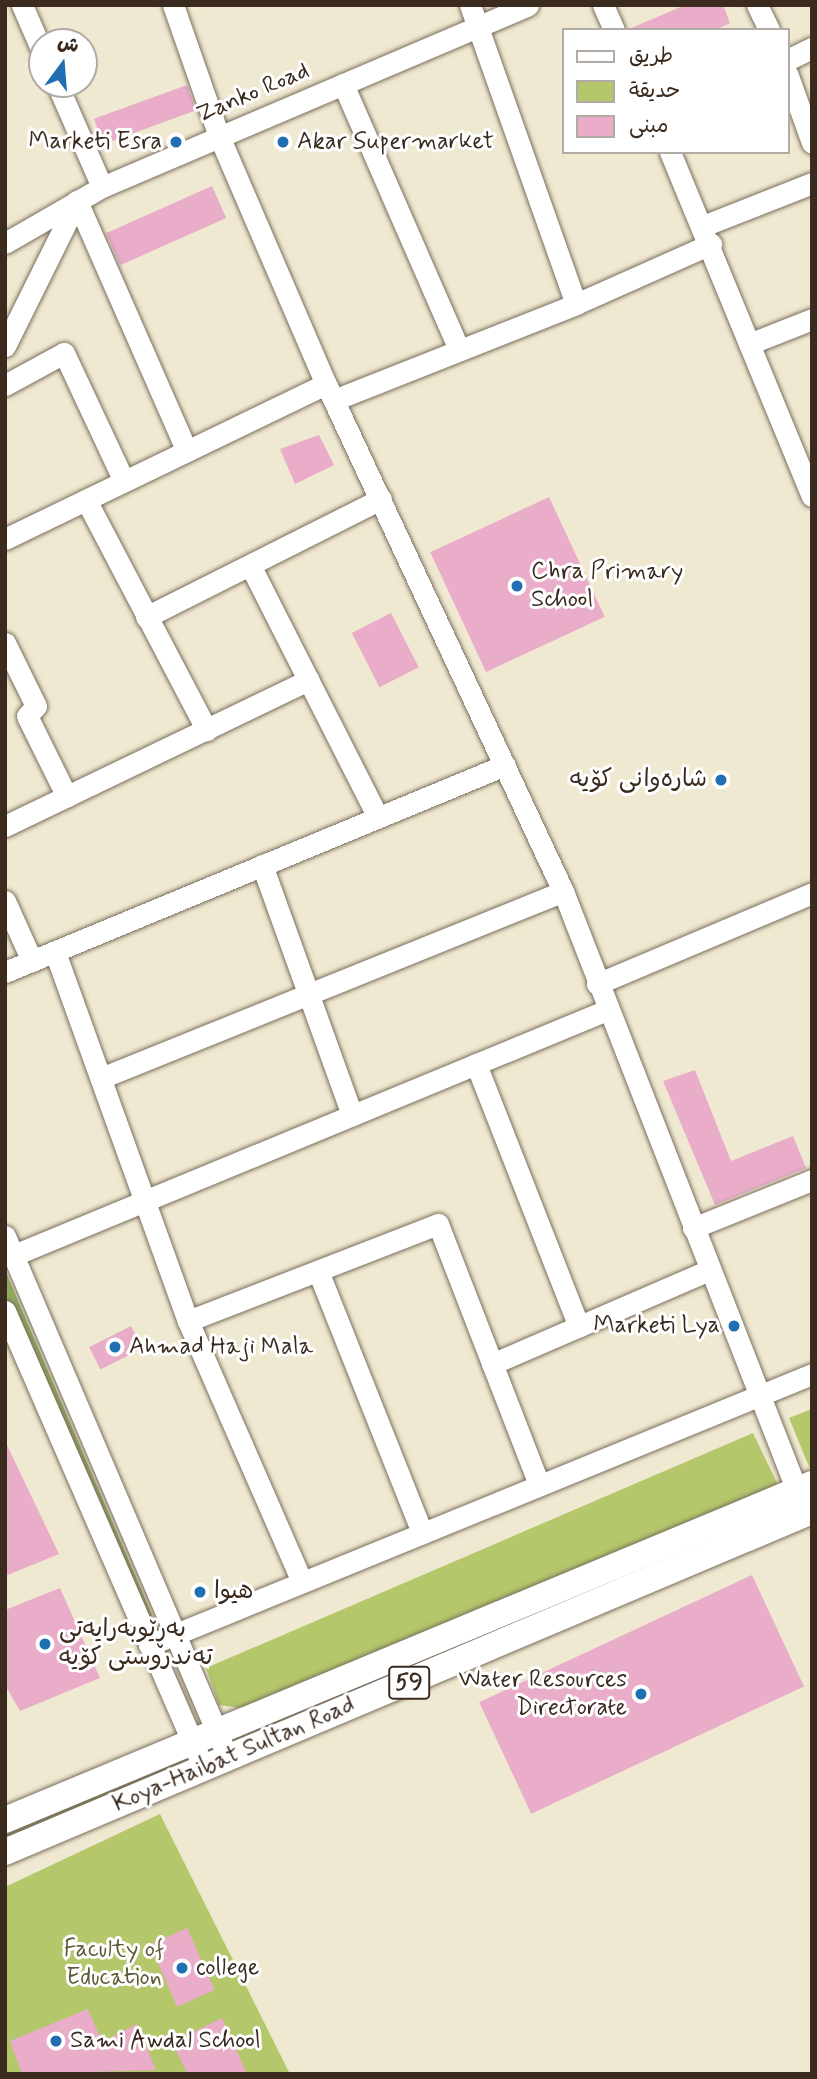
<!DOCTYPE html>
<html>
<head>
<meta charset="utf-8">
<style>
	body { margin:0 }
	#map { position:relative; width:817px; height:2079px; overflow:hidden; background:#f0e9d1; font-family:Mynerve,"Playpen Sans Arabic",sans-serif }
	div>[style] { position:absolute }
	.green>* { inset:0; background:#b5c76b }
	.forest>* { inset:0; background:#90ac5f }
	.building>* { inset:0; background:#e9acc9; transform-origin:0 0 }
	.roads { filter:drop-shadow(0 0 2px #7a6d5d) drop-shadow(0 0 2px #7a6d5d) }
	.minor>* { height:21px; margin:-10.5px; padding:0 10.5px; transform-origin:10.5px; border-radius:10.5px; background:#fff }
	.major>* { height:26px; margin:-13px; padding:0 13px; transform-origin:13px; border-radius:13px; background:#fff }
	.dots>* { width:19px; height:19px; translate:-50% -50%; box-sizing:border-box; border:4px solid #fff; border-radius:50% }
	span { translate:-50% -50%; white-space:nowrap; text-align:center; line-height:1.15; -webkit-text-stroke:6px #fff; paint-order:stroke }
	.shield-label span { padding:2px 5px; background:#fff; border:2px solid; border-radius:5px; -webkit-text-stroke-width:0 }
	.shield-label { font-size:23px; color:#3b2a1e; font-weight:700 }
	.street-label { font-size:24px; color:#3b2a1e }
	.poi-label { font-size:24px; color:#3b2a1e }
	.right { translate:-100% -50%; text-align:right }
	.left { translate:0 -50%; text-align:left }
	.park-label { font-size:24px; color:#605935 }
	.frame { position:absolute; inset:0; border:7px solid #3b2a1e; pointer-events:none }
	.legend { position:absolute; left:562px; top:28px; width:228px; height:126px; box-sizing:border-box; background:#fff; border:2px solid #b1aaa5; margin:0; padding:9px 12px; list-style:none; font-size:21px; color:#3b2a1e }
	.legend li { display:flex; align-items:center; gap:14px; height:35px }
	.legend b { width:35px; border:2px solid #b1aaa5 }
	.north { position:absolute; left:28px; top:28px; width:70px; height:70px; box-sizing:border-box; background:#fff; border:2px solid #b1aaa5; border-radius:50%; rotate:16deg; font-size:19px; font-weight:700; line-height:28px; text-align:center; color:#3b2a1e }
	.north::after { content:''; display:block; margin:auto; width:24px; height:32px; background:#1f6fb2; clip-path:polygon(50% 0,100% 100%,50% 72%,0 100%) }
</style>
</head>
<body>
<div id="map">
	<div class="green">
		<div style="clip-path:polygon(812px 1409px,812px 1469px,810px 1469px,789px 1418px)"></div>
		<div style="clip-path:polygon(753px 1433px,778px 1485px,248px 1709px,219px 1705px,206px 1668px)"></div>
		<div style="clip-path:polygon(160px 1814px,290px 2074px,5px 2074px,5px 1887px)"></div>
	</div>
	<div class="forest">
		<div style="clip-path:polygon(5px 1270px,161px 1636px,151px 1640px,5px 1295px)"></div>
		<div style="clip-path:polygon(181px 1759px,185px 1766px,5px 1841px,5px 1830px)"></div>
	</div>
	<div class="building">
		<div style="clip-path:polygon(685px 5px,723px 5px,730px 23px,715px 30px,627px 30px)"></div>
		<div style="left:187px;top:85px;width:27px;height:99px;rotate:70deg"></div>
		<div style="left:212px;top:186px;width:35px;height:116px;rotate:66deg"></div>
		<div style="clip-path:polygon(319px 435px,334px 465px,295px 484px,280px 449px)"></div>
		<div style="left:549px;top:497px;width:132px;height:131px;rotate:65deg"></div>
		<div style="left:391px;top:613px;width:61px;height:44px;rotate:63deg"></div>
		<div style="clip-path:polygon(695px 1070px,731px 1161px,793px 1136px,806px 1168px,715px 1205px,663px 1081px)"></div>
		<div style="left:131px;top:1326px;width:25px;height:47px;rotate:63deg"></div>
		<div style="clip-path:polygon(5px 1441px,59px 1554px,5px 1576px)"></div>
		<div style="left:752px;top:1575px;width:123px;height:301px;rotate:65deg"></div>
		<div style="clip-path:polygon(60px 1588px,100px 1678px,20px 1711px,5px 1685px,5px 1610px)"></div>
		<div style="left:187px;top:1928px;width:68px;height:41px;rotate:66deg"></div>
		<div style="clip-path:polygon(88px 2009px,102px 2042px,137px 2024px,156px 2070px,22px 2074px,10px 2041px)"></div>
		<div style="clip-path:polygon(222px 2018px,247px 2074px,188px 2074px,172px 2043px)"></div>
	</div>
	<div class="roads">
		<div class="minor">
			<div style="left:22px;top:5px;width:50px;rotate:66.5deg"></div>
			<div style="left:173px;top:5px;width:139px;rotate:70.7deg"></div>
			<div style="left:219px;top:136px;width:270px;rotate:66.7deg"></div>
			<div style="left:326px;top:384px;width:560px;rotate:64.95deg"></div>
			<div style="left:563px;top:891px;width:644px;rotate:68.69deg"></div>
			<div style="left:470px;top:5px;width:317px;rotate:70.5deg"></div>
			<div style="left:603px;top:5px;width:27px;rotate:66deg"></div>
			<div style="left:757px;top:5px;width:28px;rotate:64deg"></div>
			<div style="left:787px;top:60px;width:28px;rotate:-26deg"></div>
			<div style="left:787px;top:73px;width:74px;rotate:70.3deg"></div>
			<div style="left:57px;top:84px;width:112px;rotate:66.4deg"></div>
			<div style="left:343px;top:84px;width:290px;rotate:66.4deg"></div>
			<div style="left:670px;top:152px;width:372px;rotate:67.6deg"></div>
			<div style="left:77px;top:201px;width:273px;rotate:66.3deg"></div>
			<div style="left:703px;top:226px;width:117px;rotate:-21.5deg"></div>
			<div style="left:5px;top:243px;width:112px;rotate:-30deg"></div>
			<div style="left:102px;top:187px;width:463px;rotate:-23.1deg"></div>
			<div style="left:749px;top:344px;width:68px;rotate:-21.6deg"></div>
			<div style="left:5px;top:346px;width:162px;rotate:-63.6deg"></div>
			<div style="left:5px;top:385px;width:67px;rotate:-28.5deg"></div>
			<div style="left:64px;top:353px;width:141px;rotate:64.9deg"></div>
			<div style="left:334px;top:400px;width:260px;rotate:-21.6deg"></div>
			<div style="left:576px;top:304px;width:148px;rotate:-24deg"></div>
			<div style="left:86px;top:500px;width:260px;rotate:62.3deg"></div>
			<div style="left:5px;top:539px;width:356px;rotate:-25.8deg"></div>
			<div style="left:250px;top:565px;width:283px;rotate:63.1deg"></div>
			<div style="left:146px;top:617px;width:263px;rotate:-26.7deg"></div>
			<div style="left:5px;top:643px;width:70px;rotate:63.8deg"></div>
			<div style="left:36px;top:706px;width:13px;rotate:132deg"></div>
			<div style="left:27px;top:716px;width:90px;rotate:63.7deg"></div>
			<div style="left:5px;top:826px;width:337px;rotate:-25.7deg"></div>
			<div style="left:262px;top:865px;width:266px;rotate:70.2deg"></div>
			<div style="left:5px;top:901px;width:66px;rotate:65.8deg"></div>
			<div style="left:55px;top:952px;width:392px;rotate:70.2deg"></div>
			<div style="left:188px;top:1321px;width:285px;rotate:66.4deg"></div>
			<div style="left:5px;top:972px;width:541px;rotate:-22.49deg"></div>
			<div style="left:597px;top:984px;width:233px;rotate:-22.9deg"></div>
			<div style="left:476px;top:1064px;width:282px;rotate:68.6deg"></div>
			<div style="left:101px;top:1078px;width:498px;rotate:-22deg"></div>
			<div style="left:693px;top:1228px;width:128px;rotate:-22deg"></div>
			<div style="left:5px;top:1236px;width:552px;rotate:66.87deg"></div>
			<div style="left:14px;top:1255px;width:642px;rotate:-22.45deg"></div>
			<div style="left:318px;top:1271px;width:282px;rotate:68.3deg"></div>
			<div style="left:5px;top:1311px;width:496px;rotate:66.5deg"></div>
			<div style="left:188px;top:1321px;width:268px;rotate:-21.2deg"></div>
			<div style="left:438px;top:1224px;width:280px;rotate:68.8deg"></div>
			<div style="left:492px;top:1364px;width:236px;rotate:-23.4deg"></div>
			<div style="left:149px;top:1645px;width:716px;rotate:-22.23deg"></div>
		</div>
		<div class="major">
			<div style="left:5px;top:1820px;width:874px;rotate:-22.6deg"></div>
			<div style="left:5px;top:1852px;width:876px;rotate:-22.91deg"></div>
		</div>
	</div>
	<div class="dots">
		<div style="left:176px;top:142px;background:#1f6fb2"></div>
		<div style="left:283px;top:142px;background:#1f6fb2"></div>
		<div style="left:517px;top:586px;background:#1f6fb2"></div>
		<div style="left:721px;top:780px;background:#1f6fb2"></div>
		<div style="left:734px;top:1326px;background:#1f6fb2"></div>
		<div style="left:115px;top:1347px;background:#1f6fb2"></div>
		<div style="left:200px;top:1592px;background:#1f6fb2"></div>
		<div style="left:45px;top:1644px;background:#1f6fb2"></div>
		<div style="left:641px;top:1694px;background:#1f6fb2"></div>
		<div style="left:182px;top:1968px;background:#1f6fb2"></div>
		<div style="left:56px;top:2041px;background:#1f6fb2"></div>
	</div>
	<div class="shield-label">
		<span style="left:409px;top:1683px">59</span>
	</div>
	<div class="street-label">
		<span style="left:253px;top:93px;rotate:-23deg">Zanko Road</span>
		<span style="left:234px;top:1755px;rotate:-23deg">Koya-Haibat Sultan Road</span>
	</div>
	<div class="poi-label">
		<span class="right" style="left:162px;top:142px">Marketi Esra</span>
		<span class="left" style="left:297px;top:142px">Akar Supermarket</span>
		<span class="left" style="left:531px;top:586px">Chra Primary<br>School</span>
		<span class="right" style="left:707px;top:780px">شارەوانی کۆیە</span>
		<span class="right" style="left:720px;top:1326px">Marketi Lya</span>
		<span class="left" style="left:129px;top:1347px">Ahmad Haji Mala</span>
		<span class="left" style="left:214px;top:1592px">هیوا</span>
		<span class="left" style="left:59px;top:1644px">بەڕێوبەرایەتی<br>تەندروستی کۆیە</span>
		<span class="right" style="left:627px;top:1694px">Water Resources<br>Directorate</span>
		<span class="left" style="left:196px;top:1968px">college</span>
		<span class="left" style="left:70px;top:2041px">Sami Awdal School</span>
	</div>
	<div class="park-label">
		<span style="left:114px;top:1964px">Faculty of<br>Education</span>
	</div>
	<div class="frame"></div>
	<ul class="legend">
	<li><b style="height:9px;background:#fff"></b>طريق</li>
	<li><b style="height:19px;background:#b5c76b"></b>حديقة</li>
	<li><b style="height:19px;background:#e9acc9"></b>مبنى</li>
	</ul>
	<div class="north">ش</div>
</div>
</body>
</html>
